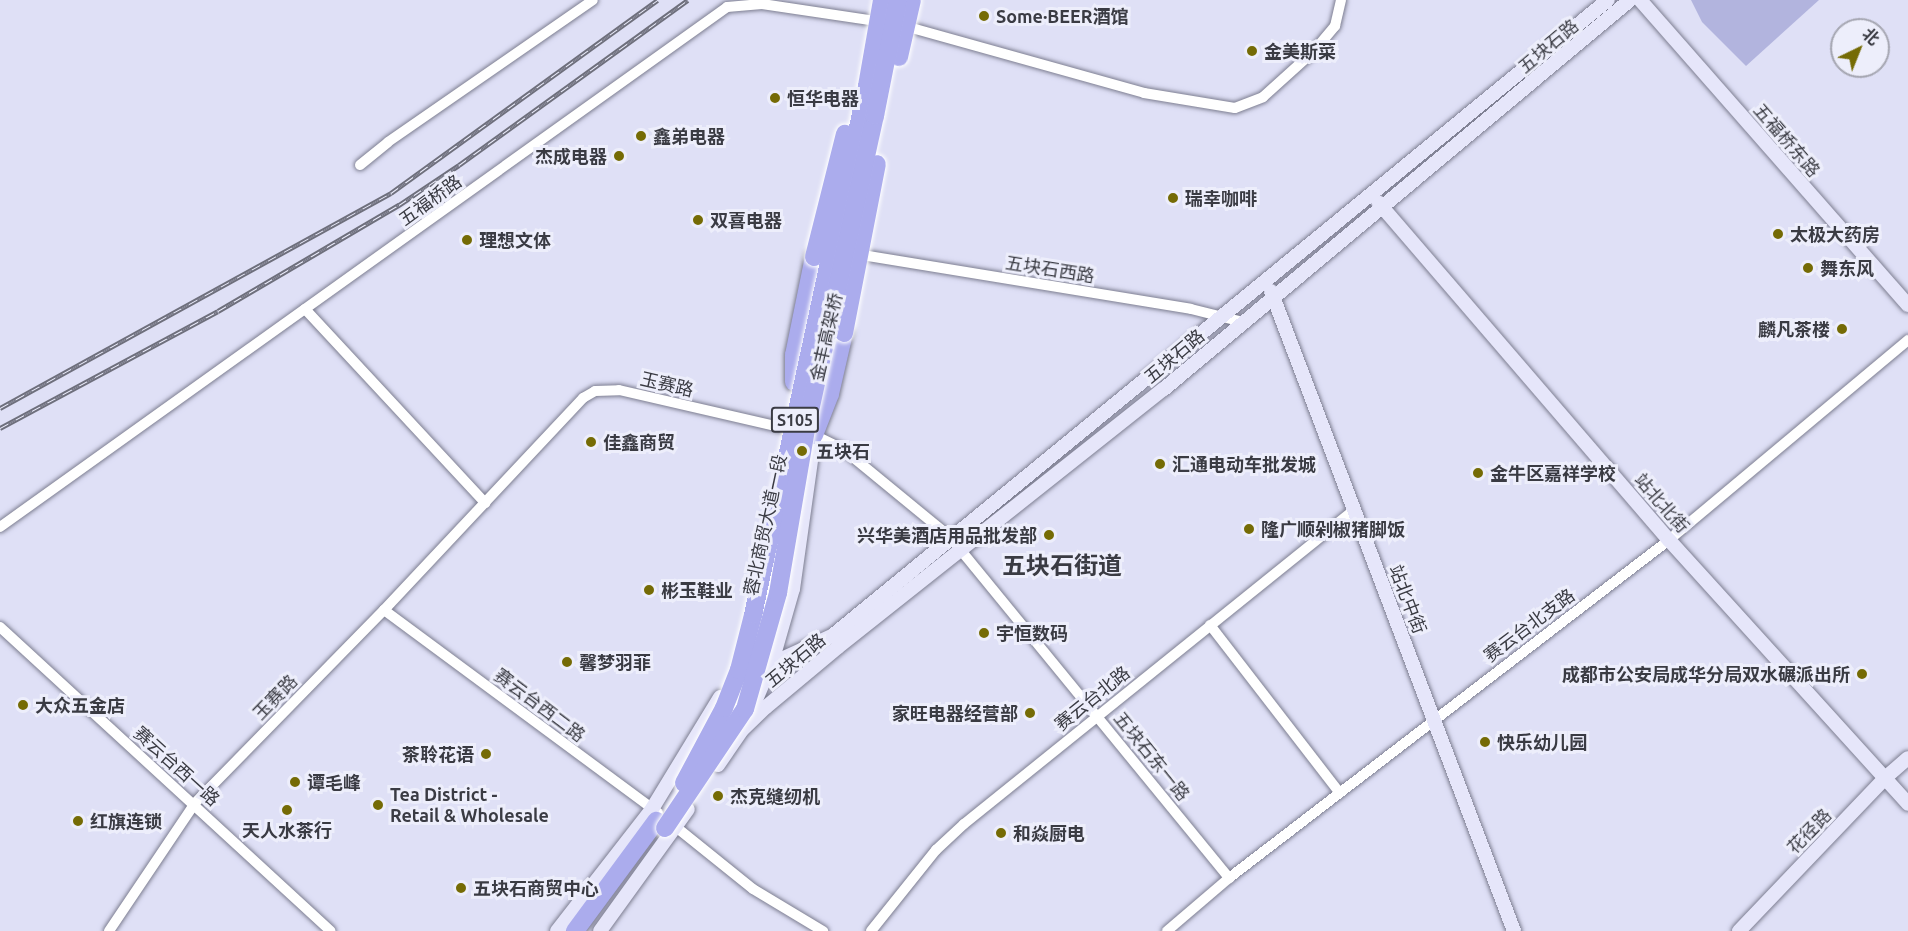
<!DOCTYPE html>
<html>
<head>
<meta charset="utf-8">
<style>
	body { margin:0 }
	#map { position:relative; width:1908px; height:931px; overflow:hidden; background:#dfe0f6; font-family:Ubuntu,"Noto Sans SC",sans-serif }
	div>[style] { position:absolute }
	.green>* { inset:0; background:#b2b4de }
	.roads { filter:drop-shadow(0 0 2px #7d7e91) drop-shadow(0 0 2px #7d7e91) }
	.street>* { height:10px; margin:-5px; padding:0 5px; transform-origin:5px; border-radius:5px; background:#fff }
	.secondary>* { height:14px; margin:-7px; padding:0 7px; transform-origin:7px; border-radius:7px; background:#e6e6fa }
	.highway>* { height:18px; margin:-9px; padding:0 9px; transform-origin:9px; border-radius:9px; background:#abaced }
	.rail>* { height:5px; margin-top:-2.5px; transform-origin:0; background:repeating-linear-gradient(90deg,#edeefb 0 9px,#6e6f7c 0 18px); box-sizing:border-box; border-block:2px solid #6e6f7c }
	.bridges { filter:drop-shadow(0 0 2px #fff) drop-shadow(0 0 2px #fff) }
	.highway-bridge>* { height:18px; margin:-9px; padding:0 9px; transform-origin:9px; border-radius:9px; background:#abaced }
	.dots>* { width:16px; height:16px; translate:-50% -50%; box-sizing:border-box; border:3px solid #edeefb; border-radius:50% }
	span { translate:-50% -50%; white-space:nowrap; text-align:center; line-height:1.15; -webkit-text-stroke:6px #edeefb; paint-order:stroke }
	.shield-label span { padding:2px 4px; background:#edeefb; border:2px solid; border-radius:4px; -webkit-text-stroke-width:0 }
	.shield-label { font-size:16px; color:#3a3b43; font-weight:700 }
	.poi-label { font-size:18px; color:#3a3b43; font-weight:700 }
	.left { translate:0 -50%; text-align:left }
	.right { translate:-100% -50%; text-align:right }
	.street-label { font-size:18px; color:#3a3b43 }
	.district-label { font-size:24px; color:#3a3b43; font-weight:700 }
	.north { position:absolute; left:1830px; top:18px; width:60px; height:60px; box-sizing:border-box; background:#edeefb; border:2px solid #a5a6b1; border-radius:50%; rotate:43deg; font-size:16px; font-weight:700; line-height:24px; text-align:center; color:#3a3b43 }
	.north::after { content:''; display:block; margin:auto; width:21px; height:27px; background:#756b05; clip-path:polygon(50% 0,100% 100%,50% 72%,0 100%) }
</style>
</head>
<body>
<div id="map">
	<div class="green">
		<div style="clip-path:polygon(1691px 0,1819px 0,1746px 66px,1702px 22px)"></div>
	</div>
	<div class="roads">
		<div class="street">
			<div style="left:901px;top:25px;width:252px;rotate:15.6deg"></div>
			<div style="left:1144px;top:93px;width:92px;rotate:9.4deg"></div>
			<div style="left:1235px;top:108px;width:30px;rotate:-21deg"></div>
			<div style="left:1263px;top:97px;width:69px;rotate:-42deg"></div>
			<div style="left:1314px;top:51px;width:33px;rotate:-50deg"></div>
			<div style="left:1335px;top:26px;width:27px;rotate:-77deg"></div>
			<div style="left:360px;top:165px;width:36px;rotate:-39deg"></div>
			<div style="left:388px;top:142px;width:249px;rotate:-34.7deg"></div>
			<div style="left:856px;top:254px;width:339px;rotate:9.3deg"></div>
			<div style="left:1191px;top:309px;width:54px;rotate:14deg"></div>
			<div style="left:305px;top:309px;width:265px;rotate:47.1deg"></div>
			<div style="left:0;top:527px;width:894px;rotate:-35.57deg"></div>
			<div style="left:727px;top:7px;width:35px;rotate:-5deg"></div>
			<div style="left:762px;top:4px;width:121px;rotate:8.5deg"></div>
			<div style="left:384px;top:610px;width:341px;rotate:36.5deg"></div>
			<div style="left:1210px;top:625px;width:212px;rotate:52.3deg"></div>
			<div style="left:0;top:627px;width:449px;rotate:42.6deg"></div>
			<div style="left:671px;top:823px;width:105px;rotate:38.8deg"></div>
			<div style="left:753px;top:889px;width:82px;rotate:31deg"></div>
			<div style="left:109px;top:931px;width:154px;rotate:-56.1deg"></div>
			<div style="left:195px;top:803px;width:270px;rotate:-45.6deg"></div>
			<div style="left:384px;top:610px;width:291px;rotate:-46.8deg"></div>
			<div style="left:583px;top:398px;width:14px;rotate:-30deg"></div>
			<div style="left:595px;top:391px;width:24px;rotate:-2deg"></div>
			<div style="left:619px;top:390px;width:200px;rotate:13deg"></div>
			<div style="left:814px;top:435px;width:32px;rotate:26deg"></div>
			<div style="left:843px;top:449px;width:139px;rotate:39.4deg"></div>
			<div style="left:950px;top:537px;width:441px;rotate:50.7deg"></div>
			<div style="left:871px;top:931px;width:104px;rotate:-51.3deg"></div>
			<div style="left:936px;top:850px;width:38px;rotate:-43deg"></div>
			<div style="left:964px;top:824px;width:501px;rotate:-38.84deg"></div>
			<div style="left:1167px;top:931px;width:82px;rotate:-40.5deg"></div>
			<div style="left:1229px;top:878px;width:555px;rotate:-37.53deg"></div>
			<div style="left:1669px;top:540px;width:312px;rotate:-39.9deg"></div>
		</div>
		<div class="secondary">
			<div style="left:1640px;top:0;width:406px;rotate:48.7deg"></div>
			<div style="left:1378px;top:202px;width:446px;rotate:49.3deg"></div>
			<div style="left:1669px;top:540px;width:356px;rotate:47.8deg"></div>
			<div style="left:1271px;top:291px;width:685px;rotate:69.21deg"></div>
			<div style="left:751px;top:673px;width:89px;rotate:-24.6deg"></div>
			<div style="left:832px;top:636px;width:1003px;rotate:-39.34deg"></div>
			<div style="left:752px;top:709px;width:51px;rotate:-66.9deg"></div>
			<div style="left:772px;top:662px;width:76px;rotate:-74deg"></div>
			<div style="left:793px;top:589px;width:166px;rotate:-82deg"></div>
			<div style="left:740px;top:732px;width:36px;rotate:-44deg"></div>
			<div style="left:766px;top:707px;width:94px;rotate:-39.8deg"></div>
			<div style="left:838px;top:647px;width:416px;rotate:-38.4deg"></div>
			<div style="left:1164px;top:389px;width:607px;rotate:-39.85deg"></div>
			<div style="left:718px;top:765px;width:46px;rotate:-55.6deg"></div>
			<div style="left:557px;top:931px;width:155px;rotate:-52.1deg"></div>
			<div style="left:652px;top:809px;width:131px;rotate:-58.7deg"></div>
			<div style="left:600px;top:931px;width:150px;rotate:-54.2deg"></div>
			<div style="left:1739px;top:931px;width:211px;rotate:-46.3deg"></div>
			<div style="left:1885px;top:778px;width:30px;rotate:-41deg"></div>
		</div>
		<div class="highway">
			<div style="left:794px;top:382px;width:27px;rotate:-90deg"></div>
			<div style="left:794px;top:355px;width:100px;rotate:-78.5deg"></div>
			<div style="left:814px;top:435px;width:44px;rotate:-68.7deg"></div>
			<div style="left:830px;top:394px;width:63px;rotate:-77.1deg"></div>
			<div style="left:575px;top:931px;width:137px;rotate:-53.6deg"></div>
		</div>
	</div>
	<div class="rail">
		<div style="left:0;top:408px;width:446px;rotate:-28.8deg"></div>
		<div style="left:391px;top:193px;width:329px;rotate:-35.9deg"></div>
		<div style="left:0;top:428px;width:247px;rotate:-28.2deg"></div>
		<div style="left:218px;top:311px;width:210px;rotate:-30.4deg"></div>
		<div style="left:399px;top:205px;width:72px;rotate:-33.7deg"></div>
		<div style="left:459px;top:165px;width:282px;rotate:-35.8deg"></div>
	</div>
	<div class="bridges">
		<div class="highway-bridge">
			<div style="left:899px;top:57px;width:58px;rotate:-77.2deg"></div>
			<div style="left:814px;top:257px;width:127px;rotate:-75.9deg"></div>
			<div style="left:844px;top:333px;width:172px;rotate:-79deg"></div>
			<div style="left:684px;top:783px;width:85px;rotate:-61.9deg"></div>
			<div style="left:724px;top:708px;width:41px;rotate:-68.5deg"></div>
			<div style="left:739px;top:670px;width:57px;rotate:-75.7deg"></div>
			<div style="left:753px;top:615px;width:541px;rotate:-77.84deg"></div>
			<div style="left:867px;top:86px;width:87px;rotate:-80.1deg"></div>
			<div style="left:665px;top:828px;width:143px;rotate:-56.1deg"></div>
			<div style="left:745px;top:709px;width:121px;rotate:-74.1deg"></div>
			<div style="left:778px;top:593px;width:166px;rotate:-80.3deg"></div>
			<div style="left:806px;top:429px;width:321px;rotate:-77.6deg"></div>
			<div style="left:875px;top:116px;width:118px;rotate:-78.8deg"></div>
		</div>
	</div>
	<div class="dots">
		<div style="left:984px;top:16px;background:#756b05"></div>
		<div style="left:1252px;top:51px;background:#756b05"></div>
		<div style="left:775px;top:98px;background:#756b05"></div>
		<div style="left:641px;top:136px;background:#756b05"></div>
		<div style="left:619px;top:156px;background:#756b05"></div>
		<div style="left:1173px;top:198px;background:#756b05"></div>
		<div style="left:698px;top:220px;background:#756b05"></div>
		<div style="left:1778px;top:234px;background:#756b05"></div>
		<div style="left:467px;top:240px;background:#756b05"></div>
		<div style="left:1808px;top:268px;background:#756b05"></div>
		<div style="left:1842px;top:329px;background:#756b05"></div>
		<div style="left:591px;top:442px;background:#756b05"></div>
		<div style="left:802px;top:451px;background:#756b05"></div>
		<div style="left:1160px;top:464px;background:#756b05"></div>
		<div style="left:1478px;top:473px;background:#756b05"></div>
		<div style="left:1249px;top:529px;background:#756b05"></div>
		<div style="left:1049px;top:535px;background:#756b05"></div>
		<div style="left:649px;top:590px;background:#756b05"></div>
		<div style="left:984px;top:633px;background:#756b05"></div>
		<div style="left:567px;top:662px;background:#756b05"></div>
		<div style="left:1862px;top:674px;background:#756b05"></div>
		<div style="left:23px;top:705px;background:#756b05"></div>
		<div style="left:1030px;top:713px;background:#756b05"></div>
		<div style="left:1485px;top:742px;background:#756b05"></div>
		<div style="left:486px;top:754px;background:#756b05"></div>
		<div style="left:295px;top:782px;background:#756b05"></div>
		<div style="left:718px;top:796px;background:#756b05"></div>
		<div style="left:378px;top:805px;background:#756b05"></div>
		<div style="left:287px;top:810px;background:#756b05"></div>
		<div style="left:78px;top:821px;background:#756b05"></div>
		<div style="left:1001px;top:833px;background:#756b05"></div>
		<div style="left:461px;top:888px;background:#756b05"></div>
	</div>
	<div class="shield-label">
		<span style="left:795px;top:420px">S105</span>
	</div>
	<div class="poi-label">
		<span class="left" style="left:996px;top:16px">Some·BEER酒馆</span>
		<span class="left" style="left:1264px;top:51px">金美斯菜</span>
		<span class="left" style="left:787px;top:98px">恒华电器</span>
		<span class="left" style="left:653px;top:136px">鑫弟电器</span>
		<span class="right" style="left:607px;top:156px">杰成电器</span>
		<span class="left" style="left:1185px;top:198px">瑞幸咖啡</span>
		<span class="left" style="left:710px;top:220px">双喜电器</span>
		<span class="left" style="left:1790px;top:234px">太极大药房</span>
		<span class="left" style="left:479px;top:240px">理想文体</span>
		<span class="left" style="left:1820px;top:268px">舞东风</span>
		<span class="right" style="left:1830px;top:329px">麟凡茶楼</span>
		<span class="left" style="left:603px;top:442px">佳鑫商贸</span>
		<span class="left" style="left:816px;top:451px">五块石</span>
		<span class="left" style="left:1172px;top:464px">汇通电动车批发城</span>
		<span class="left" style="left:1490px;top:473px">金牛区嘉祥学校</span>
		<span class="left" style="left:1261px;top:529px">隆广顺剁椒猪脚饭</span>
		<span class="right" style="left:1037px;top:535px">兴华美酒店用品批发部</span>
		<span class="left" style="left:661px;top:590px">彬玉鞋业</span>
		<span class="left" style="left:996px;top:633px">宇恒数码</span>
		<span class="left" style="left:579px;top:662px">馨梦羽菲</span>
		<span class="right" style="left:1850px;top:674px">成都市公安局成华分局双水碾派出所</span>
		<span class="left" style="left:35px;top:705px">大众五金店</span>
		<span class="right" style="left:1018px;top:713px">家旺电器经营部</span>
		<span class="left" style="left:1497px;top:742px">快乐幼儿园</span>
		<span class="right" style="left:474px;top:754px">茶聆花语</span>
		<span class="left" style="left:307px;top:782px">谭毛峰</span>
		<span class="left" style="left:390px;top:805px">Tea District -<br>Retail &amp; Wholesale</span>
		<span class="left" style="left:730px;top:796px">杰克缝纫机</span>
		<span class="left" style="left:90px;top:821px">红旗连锁</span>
		<span style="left:287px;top:830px">天人水茶行</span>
		<span class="left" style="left:1013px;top:833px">和焱厨电</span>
		<span class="left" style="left:473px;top:888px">五块石商贸中心</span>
	</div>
	<div class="street-label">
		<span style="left:1548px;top:46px;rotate:-40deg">五块石路</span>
		<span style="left:1787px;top:140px;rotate:49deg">五福桥东路</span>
		<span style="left:430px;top:200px;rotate:-36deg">五福桥路</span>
		<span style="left:1050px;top:269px;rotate:9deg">五块石西路</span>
		<span style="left:826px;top:337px;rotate:-77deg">金丰高架桥</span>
		<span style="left:1174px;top:356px;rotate:-40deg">五块石路</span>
		<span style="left:667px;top:384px;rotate:13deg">玉赛路</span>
		<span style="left:1662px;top:503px;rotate:49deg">站北北街</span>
		<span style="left:765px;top:525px;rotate:-78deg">蓉北商贸大道一段</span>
		<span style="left:1408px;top:599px;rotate:69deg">站北中街</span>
		<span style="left:1529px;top:625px;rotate:-37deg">赛云台北支路</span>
		<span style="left:795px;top:660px;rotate:-40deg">五块石路</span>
		<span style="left:275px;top:697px;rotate:-46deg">玉赛路</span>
		<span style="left:1092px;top:698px;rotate:-39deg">赛云台北路</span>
		<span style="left:540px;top:705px;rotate:37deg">赛云台西二路</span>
		<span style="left:1152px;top:756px;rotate:51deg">五块石东一路</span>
		<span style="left:177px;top:766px;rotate:42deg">赛云台西一路</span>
		<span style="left:1809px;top:831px;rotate:-46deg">花径路</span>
	</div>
	<div class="district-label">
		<span style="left:1062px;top:566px">五块石街道</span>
	</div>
	<div class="north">北</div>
</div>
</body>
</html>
